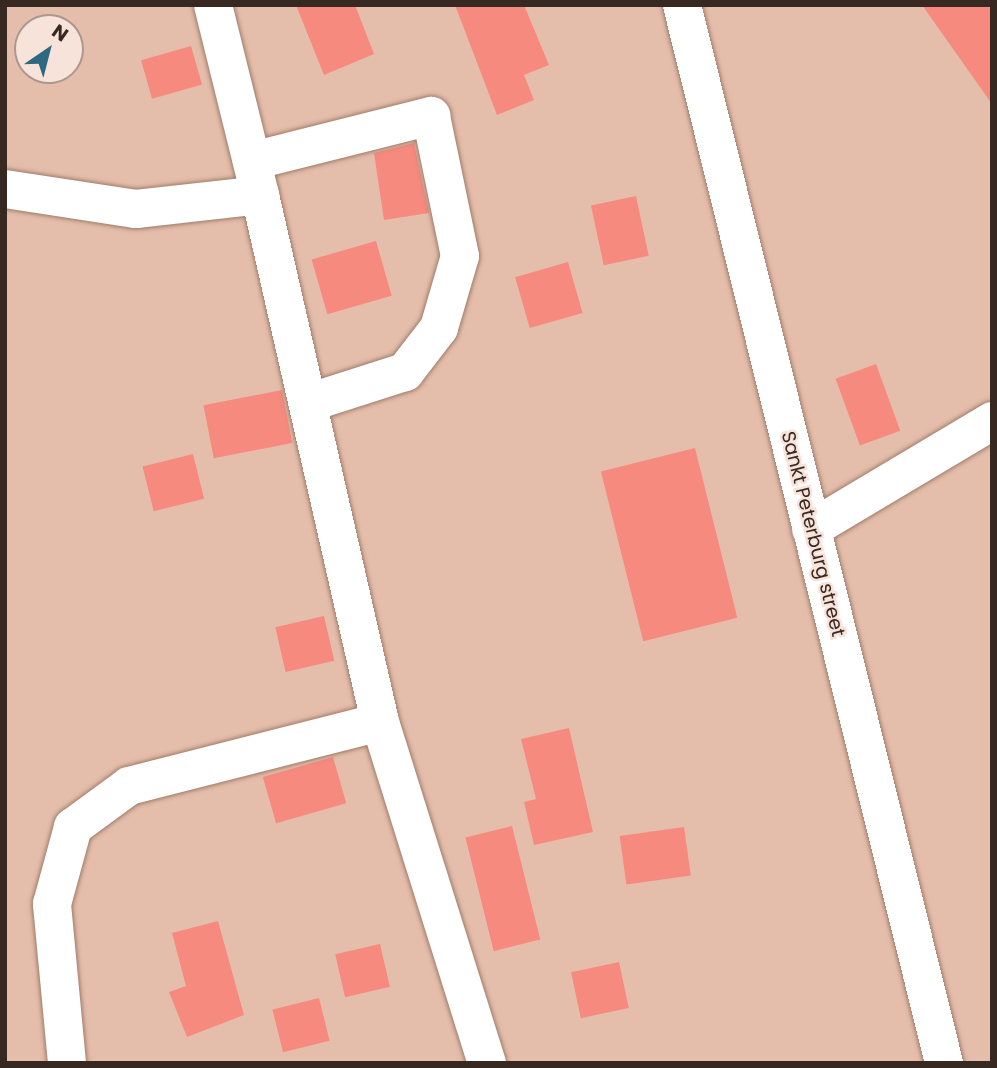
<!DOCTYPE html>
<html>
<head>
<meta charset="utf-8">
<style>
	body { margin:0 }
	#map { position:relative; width:997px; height:1068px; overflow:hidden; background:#e5beab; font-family:Poppins,sans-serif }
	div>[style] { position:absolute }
	.building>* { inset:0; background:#f68a7f; transform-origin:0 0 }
	.roads { filter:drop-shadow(0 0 2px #9f7c6a) drop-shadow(0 0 2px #9f7c6a) }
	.minor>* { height:38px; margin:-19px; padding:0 19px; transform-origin:19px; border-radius:19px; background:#fff }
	span { translate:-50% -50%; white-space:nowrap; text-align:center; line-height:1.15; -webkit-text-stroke:5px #f7e3d9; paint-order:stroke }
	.street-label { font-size:19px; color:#372821 }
	.frame { position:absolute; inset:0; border:7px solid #372821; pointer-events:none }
	.north { position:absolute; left:14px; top:14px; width:70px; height:70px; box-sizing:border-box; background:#f7e3d9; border:2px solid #aa988f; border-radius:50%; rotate:35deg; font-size:19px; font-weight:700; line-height:28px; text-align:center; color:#372821 }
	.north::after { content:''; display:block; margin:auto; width:24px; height:32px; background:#2d6981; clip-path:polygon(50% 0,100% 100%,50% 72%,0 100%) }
</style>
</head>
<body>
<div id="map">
	<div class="building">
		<div style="clip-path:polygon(296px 5px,355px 5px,374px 54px,324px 75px)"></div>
		<div style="clip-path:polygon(455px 5px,524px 5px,549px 65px,524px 75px,534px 100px,497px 115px)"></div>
		<div style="clip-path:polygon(922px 5px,992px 5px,992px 104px)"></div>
		<div style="left:191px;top:46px;width:40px;height:52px;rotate:74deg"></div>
		<div style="clip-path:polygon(414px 143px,429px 213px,384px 220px,374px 153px)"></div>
		<div style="left:636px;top:196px;width:61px;height:46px;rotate:78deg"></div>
		<div style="left:376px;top:241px;width:57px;height:67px;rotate:74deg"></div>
		<div style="left:568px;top:262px;width:53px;height:55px;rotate:74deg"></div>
		<div style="left:876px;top:364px;width:71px;height:43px;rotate:70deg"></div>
		<div style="left:282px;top:390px;width:54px;height:80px;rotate:79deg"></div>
		<div style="left:695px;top:448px;width:175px;height:97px;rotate:76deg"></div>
		<div style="left:193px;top:454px;width:46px;height:52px;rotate:76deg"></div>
		<div style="left:324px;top:616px;width:46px;height:50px;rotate:77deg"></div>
		<div style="clip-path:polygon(569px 728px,593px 832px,534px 845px,524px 802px,536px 799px,521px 739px)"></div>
		<div style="left:333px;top:757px;width:48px;height:73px;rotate:74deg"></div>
		<div style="left:512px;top:826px;width:117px;height:48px;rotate:76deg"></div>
		<div style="left:684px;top:827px;width:49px;height:65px;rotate:82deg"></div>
		<div style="clip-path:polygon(218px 921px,244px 1015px,187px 1037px,169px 992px,186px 986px,172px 933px)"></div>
		<div style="left:380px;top:944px;width:44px;height:46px;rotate:77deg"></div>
		<div style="left:619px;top:962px;width:47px;height:49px;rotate:78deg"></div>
		<div style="left:319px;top:998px;width:44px;height:48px;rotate:76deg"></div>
	</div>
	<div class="roads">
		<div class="minor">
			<div style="left:213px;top:5px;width:196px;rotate:76.1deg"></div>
			<div style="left:260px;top:195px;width:540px;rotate:77.17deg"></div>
			<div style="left:380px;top:722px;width:357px;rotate:72.6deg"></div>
			<div style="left:682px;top:5px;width:1090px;rotate:76.09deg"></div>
			<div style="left:252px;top:161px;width:185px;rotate:-14.1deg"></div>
			<div style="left:431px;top:116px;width:143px;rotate:78.3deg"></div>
			<div style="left:460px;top:256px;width:75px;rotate:106.3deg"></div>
			<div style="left:439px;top:328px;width:56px;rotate:127.7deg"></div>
			<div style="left:405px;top:372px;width:102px;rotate:162.3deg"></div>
			<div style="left:5px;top:189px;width:133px;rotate:8.7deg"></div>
			<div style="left:136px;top:209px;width:125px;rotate:-6.4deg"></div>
			<div style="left:811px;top:529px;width:211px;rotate:-30.8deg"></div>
			<div style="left:67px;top:1063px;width:160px;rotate:-95.4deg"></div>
			<div style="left:52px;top:904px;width:80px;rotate:-74.7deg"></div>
			<div style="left:73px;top:827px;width:69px;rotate:-36.2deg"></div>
			<div style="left:129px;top:786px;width:259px;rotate:-14.3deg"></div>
		</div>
	</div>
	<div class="street-label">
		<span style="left:813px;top:534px;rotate:76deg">Sankt Peterburg street</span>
	</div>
	<div class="frame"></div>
	<div class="north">N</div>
</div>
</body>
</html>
